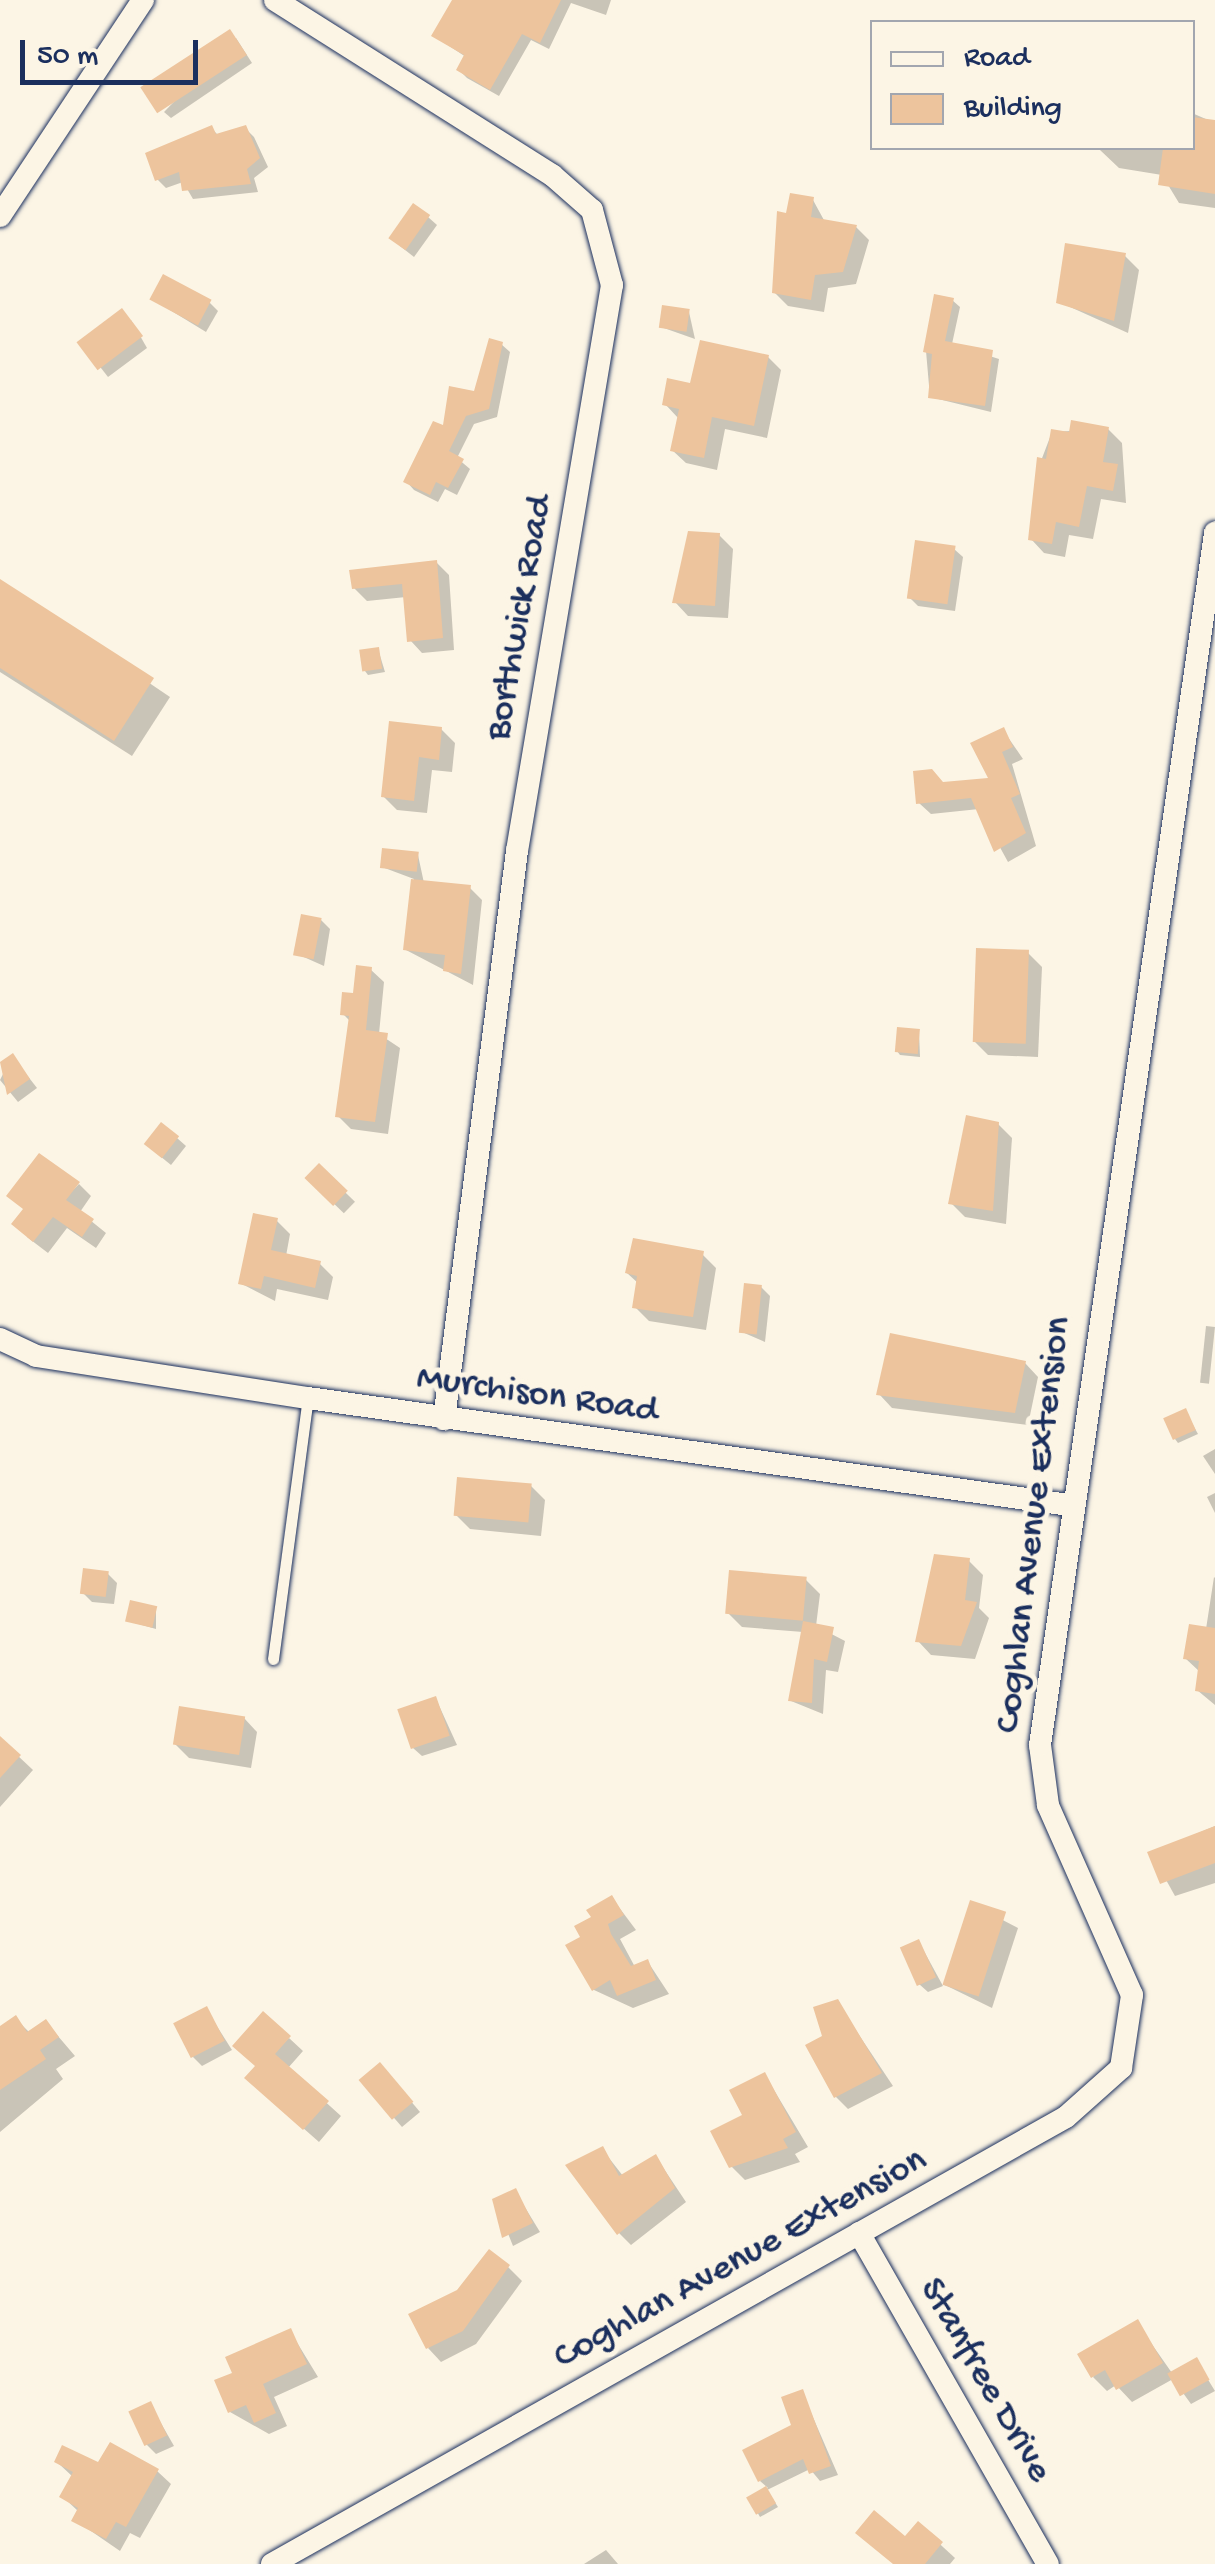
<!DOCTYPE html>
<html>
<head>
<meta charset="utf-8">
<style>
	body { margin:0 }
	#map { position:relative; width:1215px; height:2564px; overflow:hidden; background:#fcf5e5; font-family:"Gochi Hand",sans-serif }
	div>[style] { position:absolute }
	.shadow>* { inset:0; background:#0003; transform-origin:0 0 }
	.building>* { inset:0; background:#edc49d; transform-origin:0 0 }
	.roads { filter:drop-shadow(0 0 2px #1b2f5e) drop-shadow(0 0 2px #1b2f5e) }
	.service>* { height:11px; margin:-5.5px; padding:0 5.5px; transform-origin:5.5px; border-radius:5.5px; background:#fcf5e5 }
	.minor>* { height:22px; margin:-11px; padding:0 11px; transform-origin:11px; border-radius:11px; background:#fcf5e5 }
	span { translate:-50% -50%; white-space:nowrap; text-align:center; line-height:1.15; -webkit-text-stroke:10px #fcf5e5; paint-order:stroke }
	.street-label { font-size:38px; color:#1b2f5e }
	.legend { position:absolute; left:870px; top:20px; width:325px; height:130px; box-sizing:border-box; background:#fcf5e5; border:2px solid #a2a6af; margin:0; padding:12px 18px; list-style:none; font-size:30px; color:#1b2f5e }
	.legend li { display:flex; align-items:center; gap:20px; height:50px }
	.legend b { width:50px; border:2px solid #a2a6af }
	.scale { position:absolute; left:20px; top:40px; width:178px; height:45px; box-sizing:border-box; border:5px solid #1b2f5e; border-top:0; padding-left:12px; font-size:30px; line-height:35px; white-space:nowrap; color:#1b2f5e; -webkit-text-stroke:8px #fcf5e5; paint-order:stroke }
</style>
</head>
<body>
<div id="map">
	<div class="shadow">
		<div style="clip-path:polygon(490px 0,611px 0,606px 15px,571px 3px,549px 49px,531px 40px,499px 96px,467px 78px,459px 70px,466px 57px,434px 36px)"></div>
		<div style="clip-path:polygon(236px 38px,252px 63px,171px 118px,164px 112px)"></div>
		<div style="clip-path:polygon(1192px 113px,1215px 123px,1215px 208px,1179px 203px,1162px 175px,1119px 168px,1100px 150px,1192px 148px)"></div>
		<div style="clip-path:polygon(211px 128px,219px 136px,245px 128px,254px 137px,268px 167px,254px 178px,258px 192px,193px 199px,183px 182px,166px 188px,157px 179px)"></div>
		<div style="clip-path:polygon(813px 200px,825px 222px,856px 227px,869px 240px,856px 284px,828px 288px,824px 312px,788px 306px,774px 292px,789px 216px)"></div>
		<div style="clip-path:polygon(428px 217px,437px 225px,414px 257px,400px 246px)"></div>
		<div style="clip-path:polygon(1125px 256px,1139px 270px,1128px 333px,1059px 302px)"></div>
		<div style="clip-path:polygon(152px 299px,209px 302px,218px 311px,206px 332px)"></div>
		<div style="clip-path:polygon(952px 300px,960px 307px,952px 344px,999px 359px,991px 412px,930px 397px,926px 351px)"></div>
		<div style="clip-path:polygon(689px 312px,695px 339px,661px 327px)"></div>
		<div style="clip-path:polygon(131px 320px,147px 348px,108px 377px,80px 341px)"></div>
		<div style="clip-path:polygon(501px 344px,510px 352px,497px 417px,474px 424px,457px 458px,470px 469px,457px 495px,445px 489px,438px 502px,414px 490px,406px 481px,476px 394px)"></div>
		<div style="clip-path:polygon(768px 357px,781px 370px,767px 438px,725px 429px,717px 470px,686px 463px,672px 450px,679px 419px,665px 404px)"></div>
		<div style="clip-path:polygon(1108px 429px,1122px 443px,1126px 503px,1101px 499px,1093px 539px,1069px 535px,1065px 557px,1044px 553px,1031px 539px,1036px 474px,1052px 432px)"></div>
		<div style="clip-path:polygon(719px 535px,733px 549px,728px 618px,688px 616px,675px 602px)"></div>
		<div style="clip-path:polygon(954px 549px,963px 557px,955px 611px,918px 606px,909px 597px)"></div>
		<div style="clip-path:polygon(436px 562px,449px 575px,454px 650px,422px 653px,410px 640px,406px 597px,367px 601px,354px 588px)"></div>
		<div style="clip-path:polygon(0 582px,170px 697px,132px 756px,0 672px)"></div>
		<div style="clip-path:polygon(378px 649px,385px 672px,368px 675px,365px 671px)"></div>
		<div style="clip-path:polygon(441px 729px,455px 743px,452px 772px,432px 770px,427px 813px,397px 810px,383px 796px)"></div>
		<div style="clip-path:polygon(1003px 730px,1023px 759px,1012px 764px,1036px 846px,1008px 862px,979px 809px,931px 814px,919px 803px,944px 784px,991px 781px)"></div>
		<div style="clip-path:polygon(418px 855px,424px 883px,470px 888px,482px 900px,473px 985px,406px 950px,414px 879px,382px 867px)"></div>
		<div style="clip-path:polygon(321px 920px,330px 929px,324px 966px,297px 954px)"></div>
		<div style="clip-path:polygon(1028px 953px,1042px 967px,1038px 1057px,988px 1055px,974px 1041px)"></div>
		<div style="clip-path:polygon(370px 969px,384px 982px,379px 1034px,400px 1048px,388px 1134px,351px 1129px,338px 1116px,351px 1022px,343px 1014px)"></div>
		<div style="clip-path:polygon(919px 1032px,920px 1057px,900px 1055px,897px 1051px)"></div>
		<div style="clip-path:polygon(12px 1056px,37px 1088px,18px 1102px,0 1080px)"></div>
		<div style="clip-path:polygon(998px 1124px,1012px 1138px,1006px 1224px,965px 1217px,951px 1203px)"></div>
		<div style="clip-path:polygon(177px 1138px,186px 1146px,171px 1165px,155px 1152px)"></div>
		<div style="left:319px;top:1167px;width:50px;height:16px;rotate:44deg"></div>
		<div style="clip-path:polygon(79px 1184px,91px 1196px,80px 1212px,106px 1233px,96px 1248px,67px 1228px,48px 1253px,27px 1237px)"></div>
		<div style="clip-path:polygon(276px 1220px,290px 1234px,286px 1256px,319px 1263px,333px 1277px,328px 1300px,277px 1289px,275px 1301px,240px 1283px)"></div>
		<div style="clip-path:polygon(702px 1254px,716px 1268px,706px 1330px,649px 1321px,635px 1307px,639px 1284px,627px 1273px)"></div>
		<div style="clip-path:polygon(761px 1287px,770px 1296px,765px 1342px,742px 1332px)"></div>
		<div style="left:1206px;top:1326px;width:9px;height:57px;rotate:6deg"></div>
		<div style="clip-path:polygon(1025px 1363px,1038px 1377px,1028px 1425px,892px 1408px,879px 1394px)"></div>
		<div style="clip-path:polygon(1185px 1411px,1198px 1434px,1178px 1443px,1175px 1439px)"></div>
		<div style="clip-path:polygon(1215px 1449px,1215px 1474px,1203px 1456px)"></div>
		<div style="clip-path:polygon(531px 1486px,545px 1500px,541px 1536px,470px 1529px,456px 1515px)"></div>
		<div style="clip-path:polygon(1215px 1493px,1215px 1513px,1207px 1497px)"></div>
		<div style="clip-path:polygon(969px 1561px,983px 1575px,979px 1608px,989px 1618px,975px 1659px,931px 1655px,918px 1641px)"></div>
		<div style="clip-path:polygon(108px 1574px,117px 1583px,114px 1604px,92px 1602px,83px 1593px)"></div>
		<div style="clip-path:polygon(1214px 1577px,1215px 1578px,1215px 1705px,1197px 1690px,1200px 1672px,1185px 1658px,1206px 1629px)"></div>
		<div style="clip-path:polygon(806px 1580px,820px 1594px,816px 1626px,845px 1641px,838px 1672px,826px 1670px,823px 1714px,791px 1701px,803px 1632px,742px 1627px,728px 1613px)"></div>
		<div style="clip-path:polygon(156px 1608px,156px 1629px,128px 1621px)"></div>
		<div style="clip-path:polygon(436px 1699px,457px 1745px,422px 1756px,413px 1748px)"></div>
		<div style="clip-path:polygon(244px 1718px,257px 1732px,251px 1768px,189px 1758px,175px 1744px)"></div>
		<div style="clip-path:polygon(0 1739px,33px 1770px,0 1807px)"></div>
		<div style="clip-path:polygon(1215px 1826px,1215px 1883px,1175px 1896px,1151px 1853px)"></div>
		<div style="clip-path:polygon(612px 1898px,636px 1930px,620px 1939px,635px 1967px,648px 1962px,669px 1994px,633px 2008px,594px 1990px,583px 1938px)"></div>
		<div style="clip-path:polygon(972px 1904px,1018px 1928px,992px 2008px,945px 1985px)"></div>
		<div style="clip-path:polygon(919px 1942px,943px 1986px,928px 1992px,919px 1984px)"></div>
		<div style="clip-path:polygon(837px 2002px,893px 2086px,848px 2109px,836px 2097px,825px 2037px)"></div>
		<div style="clip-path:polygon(206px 2009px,232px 2050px,202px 2066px,193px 2057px)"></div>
		<div style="clip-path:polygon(15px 2018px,30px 2033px,46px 2022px,75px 2056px,56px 2069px,63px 2079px,0 2132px,0 2029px)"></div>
		<div style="clip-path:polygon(289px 2038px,303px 2051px,288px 2068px,341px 2116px,319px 2142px,261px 2091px,258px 2066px)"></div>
		<div style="clip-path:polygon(388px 2074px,420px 2112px,402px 2127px,361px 2080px)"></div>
		<div style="clip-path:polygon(765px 2075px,808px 2147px,795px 2154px,800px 2162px,745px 2180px,731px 2166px)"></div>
		<div style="clip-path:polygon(602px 2149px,623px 2176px,656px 2157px,686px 2202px,631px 2245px,619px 2233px)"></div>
		<div style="clip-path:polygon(515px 2191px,540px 2232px,513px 2246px,495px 2201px)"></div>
		<div style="clip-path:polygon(508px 2267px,522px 2281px,476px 2344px,441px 2362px,428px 2348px)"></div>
		<div style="clip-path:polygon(1137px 2323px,1172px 2373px,1196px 2360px,1215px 2391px,1191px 2404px,1173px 2379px,1132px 2402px,1116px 2385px,1107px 2391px,1093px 2377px)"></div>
		<div style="clip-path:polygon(290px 2331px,318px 2377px,274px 2397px,287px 2426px,269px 2434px,230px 2412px,235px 2374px)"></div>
		<div style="clip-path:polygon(802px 2392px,838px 2475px,820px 2481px,810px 2469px,767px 2490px,778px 2507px,760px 2517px,749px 2498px,768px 2488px,760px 2481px,794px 2426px)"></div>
		<div style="clip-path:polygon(150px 2404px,174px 2446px,156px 2454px,147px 2445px)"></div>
		<div style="clip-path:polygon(57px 2462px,157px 2471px,171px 2484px,140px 2538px,130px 2533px,120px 2551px,75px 2520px,79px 2512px,62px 2496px,73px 2477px)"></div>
		<div style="clip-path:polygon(918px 2524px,955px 2558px,950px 2564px,894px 2564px)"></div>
		<div style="clip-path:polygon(606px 2550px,618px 2564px,584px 2564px)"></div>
	</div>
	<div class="building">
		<div style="clip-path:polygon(452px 0,561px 0,540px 43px,522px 34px,490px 90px,456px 70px,464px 55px,431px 36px)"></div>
		<div style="left:230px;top:29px;width:31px;height:107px;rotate:57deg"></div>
		<div style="clip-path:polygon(1192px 117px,1215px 120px,1215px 194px,1158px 185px,1163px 148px,1192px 148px)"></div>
		<div style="clip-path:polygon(212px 125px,216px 134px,246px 125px,260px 158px,247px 169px,251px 184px,182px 191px,179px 172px,155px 181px,145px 153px)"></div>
		<div style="clip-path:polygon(790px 193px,814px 197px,811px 217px,857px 225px,843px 272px,815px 275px,811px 300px,772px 293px,777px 211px,786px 213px)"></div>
		<div style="left:413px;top:203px;width:21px;height:43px;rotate:35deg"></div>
		<div style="clip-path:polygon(1065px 243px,1126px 253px,1114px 321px,1056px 303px)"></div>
		<div style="left:163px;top:274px;width:55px;height:29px;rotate:28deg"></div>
		<div style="clip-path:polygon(934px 294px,954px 298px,945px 341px,993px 350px,985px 406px,928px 398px,932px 354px,923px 352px)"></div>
		<div style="left:662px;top:305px;width:28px;height:23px;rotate:8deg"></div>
		<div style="left:122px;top:308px;width:35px;height:57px;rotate:53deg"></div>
		<div style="clip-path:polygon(489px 338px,503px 342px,489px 409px,466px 416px,449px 451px,464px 459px,448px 488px,436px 482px,430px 495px,403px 482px,433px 421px,443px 425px,449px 386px,474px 391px)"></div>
		<div style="clip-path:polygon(700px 340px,769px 355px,754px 426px,712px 417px,704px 458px,670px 451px,679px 409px,662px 405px,667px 378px,690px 383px)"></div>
		<div style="clip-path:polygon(1071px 420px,1109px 427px,1103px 462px,1118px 464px,1113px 491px,1087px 486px,1079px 527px,1056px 522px,1052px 544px,1028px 540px,1037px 457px,1046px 459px,1051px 429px,1069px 432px)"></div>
		<div style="clip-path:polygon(688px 531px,720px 533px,715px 606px,672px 603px)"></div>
		<div style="left:915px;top:540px;width:41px;height:59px;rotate:8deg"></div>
		<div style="clip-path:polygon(437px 560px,443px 638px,407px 642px,402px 584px,352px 589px,349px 570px)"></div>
		<div style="clip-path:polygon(0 579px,154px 678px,114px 741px,0 668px)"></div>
		<div style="left:379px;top:647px;width:22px;height:20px;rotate:82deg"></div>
		<div style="clip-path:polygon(389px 721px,442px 727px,439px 760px,419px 757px,414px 801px,381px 797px)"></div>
		<div style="clip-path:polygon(1004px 727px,1013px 747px,1002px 752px,1020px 794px,1011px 798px,1026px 833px,994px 852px,971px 798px,916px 804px,913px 771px,932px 769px,943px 782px,988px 778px,970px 743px)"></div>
		<div style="left:382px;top:848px;width:37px;height:20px;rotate:6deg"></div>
		<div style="clip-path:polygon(411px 879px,471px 885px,461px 974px,443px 971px,445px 955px,403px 950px)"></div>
		<div style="left:301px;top:914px;width:21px;height:42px;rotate:11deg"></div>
		<div style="left:976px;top:948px;width:53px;height:94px;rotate:2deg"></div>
		<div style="clip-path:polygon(356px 965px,372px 967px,366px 1030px,388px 1033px,375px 1122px,335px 1117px,349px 1016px,340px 1015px,342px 992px,353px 993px)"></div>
		<div style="left:897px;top:1027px;width:23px;height:25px;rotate:5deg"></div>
		<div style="clip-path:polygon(13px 1053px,30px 1079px,7px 1095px,0 1062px)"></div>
		<div style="clip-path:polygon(966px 1115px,999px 1122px,993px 1211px,948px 1204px)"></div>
		<div style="left:161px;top:1122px;width:23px;height:28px;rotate:38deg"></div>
		<div style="clip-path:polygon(39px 1153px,80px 1182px,66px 1200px,94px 1219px,82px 1237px,53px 1217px,33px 1242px,11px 1224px,23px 1209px,6px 1196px)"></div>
		<div style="left:319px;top:1163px;width:40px;height:21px;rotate:44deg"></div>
		<div style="clip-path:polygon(253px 1213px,278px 1218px,271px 1250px,321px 1261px,315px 1288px,264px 1276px,261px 1289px,238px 1284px)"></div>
		<div style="clip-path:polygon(633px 1238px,704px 1251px,693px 1317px,632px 1308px,637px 1276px,625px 1273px)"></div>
		<div style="left:744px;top:1283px;width:18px;height:50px;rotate:6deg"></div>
		<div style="clip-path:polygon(890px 1333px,1026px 1361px,1015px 1413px,876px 1395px)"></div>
		<div style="left:1186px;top:1408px;width:24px;height:25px;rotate:66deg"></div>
		<div style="left:457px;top:1477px;width:75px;height:39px;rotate:5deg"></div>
		<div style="clip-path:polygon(934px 1554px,970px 1558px,965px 1600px,977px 1602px,961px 1646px,915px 1642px)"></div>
		<div style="left:83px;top:1568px;width:26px;height:26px;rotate:7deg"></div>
		<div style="left:729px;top:1570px;width:78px;height:44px;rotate:5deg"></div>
		<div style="left:130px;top:1600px;width:28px;height:22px;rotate:13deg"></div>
		<div style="clip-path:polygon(803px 1621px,834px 1627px,827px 1662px,814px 1659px,812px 1703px,788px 1701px)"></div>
		<div style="clip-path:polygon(1189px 1624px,1215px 1628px,1215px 1694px,1195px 1691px,1199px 1661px,1183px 1659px)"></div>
		<div style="left:436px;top:1696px;width:42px;height:41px;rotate:71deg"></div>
		<div style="left:179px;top:1706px;width:67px;height:39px;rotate:9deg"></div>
		<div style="clip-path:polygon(0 1736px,21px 1755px,0 1778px)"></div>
		<div style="clip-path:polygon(1215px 1826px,1215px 1863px,1160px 1884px,1147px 1852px)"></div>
		<div style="clip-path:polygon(612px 1895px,624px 1915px,608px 1924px,611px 1934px,631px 1966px,648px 1959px,656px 1980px,617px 1996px,610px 1980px,592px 1991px,565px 1945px,580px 1937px,574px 1926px,591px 1917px,586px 1910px)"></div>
		<div style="left:970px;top:1900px;width:38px;height:89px;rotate:18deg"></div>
		<div style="left:919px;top:1939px;width:42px;height:21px;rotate:66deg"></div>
		<div style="clip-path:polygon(838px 1999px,882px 2073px,834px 2098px,805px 2045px,822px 2036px,813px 2007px)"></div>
		<div style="left:207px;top:2006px;width:39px;height:38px;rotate:63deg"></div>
		<div style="clip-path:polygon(263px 2011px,291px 2036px,275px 2054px,329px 2101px,303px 2130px,244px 2078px,255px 2066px,232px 2046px)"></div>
		<div style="clip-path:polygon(16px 2015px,27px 2032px,46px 2019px,59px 2037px,40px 2050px,46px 2059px,0 2090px,0 2026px)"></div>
		<div style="left:380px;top:2062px;width:52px;height:28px;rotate:50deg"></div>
		<div style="clip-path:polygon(765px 2072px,796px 2132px,783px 2139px,788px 2148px,729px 2168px,710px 2131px,742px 2115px,729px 2090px)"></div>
		<div style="clip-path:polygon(603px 2146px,619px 2176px,656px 2154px,675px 2188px,617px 2235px,565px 2165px)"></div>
		<div style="clip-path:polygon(516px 2188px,533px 2223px,502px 2238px,492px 2199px)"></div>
		<div style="clip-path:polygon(489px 2249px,510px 2265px,463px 2331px,426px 2349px,408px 2314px,457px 2290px)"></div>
		<div style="clip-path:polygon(1138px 2319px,1163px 2363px,1116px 2390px,1105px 2370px,1091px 2378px,1077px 2354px)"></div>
		<div style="clip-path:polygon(291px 2328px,307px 2364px,263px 2384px,276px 2413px,254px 2423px,246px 2405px,228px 2413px,214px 2380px,232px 2373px,225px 2357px)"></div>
		<div style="left:1197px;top:2357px;width:26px;height:34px;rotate:61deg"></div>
		<div style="clip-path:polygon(803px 2389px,831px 2466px,809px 2474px,803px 2459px,758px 2482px,742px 2450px,791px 2425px,781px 2397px)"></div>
		<div style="left:151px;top:2401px;width:38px;height:25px;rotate:65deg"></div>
		<div style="clip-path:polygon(110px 2442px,159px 2469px,126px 2527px,116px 2522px,106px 2539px,71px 2521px,78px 2508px,59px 2497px,73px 2472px,54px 2462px,62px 2445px,98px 2462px)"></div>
		<div style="left:766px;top:2486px;width:20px;height:23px;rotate:60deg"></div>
		<div style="clip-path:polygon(874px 2510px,905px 2536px,918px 2521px,943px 2542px,925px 2564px,893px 2564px,855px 2533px)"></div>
	</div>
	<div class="roads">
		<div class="service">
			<div style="left:273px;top:1659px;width:263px;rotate:-82.4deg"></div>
		</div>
		<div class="minor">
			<div style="left:275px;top:0;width:328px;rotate:32.3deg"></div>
			<div style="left:552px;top:175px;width:53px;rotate:41.2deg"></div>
			<div style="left:592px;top:210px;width:78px;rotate:75.1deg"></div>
			<div style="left:612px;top:285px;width:574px;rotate:99.53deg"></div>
			<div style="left:517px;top:851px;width:573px;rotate:97.32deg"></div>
			<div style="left:0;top:216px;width:259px;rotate:-56.5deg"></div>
			<div style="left:0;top:1339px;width:40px;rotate:25deg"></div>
			<div style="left:36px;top:1356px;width:275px;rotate:8.8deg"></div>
			<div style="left:308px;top:1398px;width:768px;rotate:8deg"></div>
			<div style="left:859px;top:2233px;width:381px;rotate:60.3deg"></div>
			<div style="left:272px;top:2564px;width:911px;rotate:-29.38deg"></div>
			<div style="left:1066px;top:2117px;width:74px;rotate:-41.7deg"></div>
			<div style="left:1121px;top:2068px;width:74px;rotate:-81.4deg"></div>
			<div style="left:1132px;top:1995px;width:208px;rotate:-113.9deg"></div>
			<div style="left:1048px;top:1805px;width:61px;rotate:-97.6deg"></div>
			<div style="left:1040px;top:1745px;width:1225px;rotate:-81.78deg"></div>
		</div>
	</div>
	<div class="street-label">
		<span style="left:521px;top:618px;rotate:-80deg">Borthwick Road</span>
		<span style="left:537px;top:1396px;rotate:8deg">Murchison Road</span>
		<span style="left:1035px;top:1525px;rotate:-83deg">Coghlan Avenue Extension</span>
		<span style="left:741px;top:2260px;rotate:-29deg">Coghlan Avenue Extension</span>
		<span style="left:984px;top:2381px;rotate:60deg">Stanfree Drive</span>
	</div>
	<ul class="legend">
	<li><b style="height:12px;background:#fcf5e5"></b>Road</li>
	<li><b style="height:28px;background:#edc49d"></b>Building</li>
	</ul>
	<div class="scale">50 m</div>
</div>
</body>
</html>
